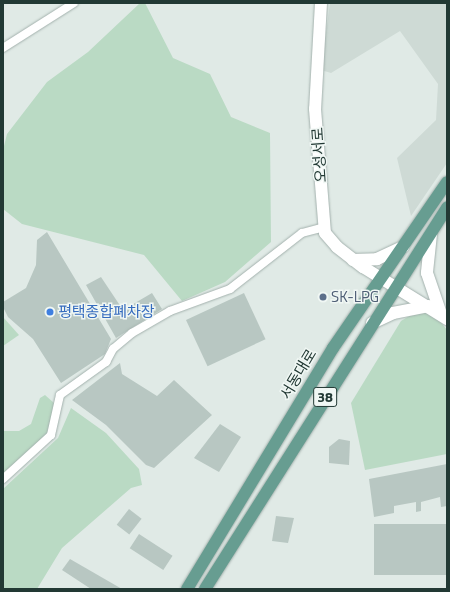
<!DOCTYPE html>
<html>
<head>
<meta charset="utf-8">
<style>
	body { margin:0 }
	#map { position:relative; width:450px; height:592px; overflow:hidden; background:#e0eae6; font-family:"Titillium Web","Noto Sans KR",sans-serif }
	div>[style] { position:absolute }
	.built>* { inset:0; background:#cedad5 }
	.green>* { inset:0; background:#badac4 }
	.building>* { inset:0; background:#b8c7c2; transform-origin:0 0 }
	.roads { filter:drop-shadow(0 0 1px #a3b1ad) drop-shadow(0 0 1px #a3b1ad) }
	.street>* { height:8px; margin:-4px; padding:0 4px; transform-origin:4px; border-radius:4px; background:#fff }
	.secondary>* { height:12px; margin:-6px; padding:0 6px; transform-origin:6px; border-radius:6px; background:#fff }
	.primary>* { height:12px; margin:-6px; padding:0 6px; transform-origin:6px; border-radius:6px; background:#679d91 }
	.dots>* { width:11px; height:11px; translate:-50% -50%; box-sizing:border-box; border:2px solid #f0f7f4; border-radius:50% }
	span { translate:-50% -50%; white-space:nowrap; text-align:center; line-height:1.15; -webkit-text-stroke:3px #f0f7f4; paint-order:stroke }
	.shield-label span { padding:1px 3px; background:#f0f7f4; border:1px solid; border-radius:3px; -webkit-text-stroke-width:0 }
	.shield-label { font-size:14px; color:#223934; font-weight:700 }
	.street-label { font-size:15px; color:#223934 }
	.service-label { font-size:15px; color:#4e5e75 }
	.left { translate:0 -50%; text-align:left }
	.shop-label { font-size:15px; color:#366cbe }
	.frame { position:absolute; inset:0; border:4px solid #223934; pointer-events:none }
</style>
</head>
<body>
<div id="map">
	<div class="built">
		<div style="clip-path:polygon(330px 3px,447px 3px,447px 163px,411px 216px,397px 158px,436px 120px,438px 84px,400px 31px,331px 73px,321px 70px)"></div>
	</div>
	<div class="green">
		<div style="clip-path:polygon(140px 3px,145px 3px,173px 58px,210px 74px,231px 117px,270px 133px,271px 242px,225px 282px,182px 301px,144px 255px,22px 224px,3px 209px,3px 150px,7px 134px,47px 82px,88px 52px)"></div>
		<div style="clip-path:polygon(414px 313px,426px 313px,440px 321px,447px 330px,447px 454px,365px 470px,351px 403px,401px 321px)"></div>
		<div style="clip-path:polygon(3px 317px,19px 335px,3px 346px)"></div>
		<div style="clip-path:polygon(45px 395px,54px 403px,49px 430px,42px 441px,3px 475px,3px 431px,19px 431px,31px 424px,40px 398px)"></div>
		<div style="clip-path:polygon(71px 408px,106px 433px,139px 469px,142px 485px,131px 488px,62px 548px,37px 589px,3px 589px,3px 489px,58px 438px)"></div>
	</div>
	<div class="building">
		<div style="clip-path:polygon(47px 232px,111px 339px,105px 354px,61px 383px,33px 339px,8px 317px,3px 307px,3px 302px,26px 288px,36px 265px,37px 240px)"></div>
		<div style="clip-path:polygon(101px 277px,123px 310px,152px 293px,162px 309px,116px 338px,86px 285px)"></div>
		<div style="left:244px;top:293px;width:51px;height:64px;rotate:65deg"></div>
		<div style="clip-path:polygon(120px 363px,122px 374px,157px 396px,174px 380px,212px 415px,154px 468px,146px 465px,106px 425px,72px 400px)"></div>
		<div style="clip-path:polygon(220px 424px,241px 437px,219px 472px,194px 458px)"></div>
		<div style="clip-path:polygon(339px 439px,350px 441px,349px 465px,329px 463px,329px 447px)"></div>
		<div style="clip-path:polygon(447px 464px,447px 506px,441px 507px,440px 497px,421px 502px,421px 511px,416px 512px,416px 502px,394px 506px,394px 513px,374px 517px,369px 479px)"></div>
		<div style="left:129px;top:509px;width:16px;height:20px;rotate:38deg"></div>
		<div style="clip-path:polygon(276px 516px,294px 518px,288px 543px,272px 541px)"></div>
		<div style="left:447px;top:524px;width:51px;height:73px;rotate:90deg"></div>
		<div style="left:139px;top:534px;width:40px;height:17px;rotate:33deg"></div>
		<div style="clip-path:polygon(70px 559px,122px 589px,91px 589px,62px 570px)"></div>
	</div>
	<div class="roads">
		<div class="street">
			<div style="left:3px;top:48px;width:84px;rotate:-32.4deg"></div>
			<div style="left:3px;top:479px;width:65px;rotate:-42.5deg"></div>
			<div style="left:51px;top:435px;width:41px;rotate:-77.3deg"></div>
			<div style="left:60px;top:395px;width:57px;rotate:-35.7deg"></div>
			<div style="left:106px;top:362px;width:15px;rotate:-62deg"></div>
			<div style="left:113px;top:349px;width:25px;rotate:-40deg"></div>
			<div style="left:132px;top:333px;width:44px;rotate:-30.1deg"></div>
			<div style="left:170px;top:311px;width:64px;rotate:-20.1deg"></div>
			<div style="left:230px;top:289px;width:91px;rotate:-37.9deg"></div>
			<div style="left:302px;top:233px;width:23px;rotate:-15deg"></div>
		</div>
		<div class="secondary">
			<div style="left:321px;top:3px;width:106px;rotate:93.2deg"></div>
			<div style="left:315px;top:109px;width:124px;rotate:85.4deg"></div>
			<div style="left:325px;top:233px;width:18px;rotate:49deg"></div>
			<div style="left:337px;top:247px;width:33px;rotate:38deg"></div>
			<div style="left:363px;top:267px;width:99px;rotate:31.8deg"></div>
			<div style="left:431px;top:234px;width:39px;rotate:96deg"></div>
			<div style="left:427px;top:273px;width:43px;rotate:71.1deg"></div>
			<div style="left:353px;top:260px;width:24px;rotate:-2deg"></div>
			<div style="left:377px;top:259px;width:29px;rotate:-25deg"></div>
			<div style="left:372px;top:323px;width:23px;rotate:-25deg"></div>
			<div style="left:393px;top:313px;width:36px;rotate:-11deg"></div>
		</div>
		<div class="primary">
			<div style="left:187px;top:589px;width:282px;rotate:-58.8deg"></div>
			<div style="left:333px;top:348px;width:201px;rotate:-55.5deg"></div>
			<div style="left:205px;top:589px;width:452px;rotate:-57.6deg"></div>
		</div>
	</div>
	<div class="dots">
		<div style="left:323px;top:297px;background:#5c6f8a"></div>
		<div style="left:50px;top:312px;background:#3f7fe0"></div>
	</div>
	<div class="shield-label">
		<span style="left:325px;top:397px">38</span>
	</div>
	<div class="street-label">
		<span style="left:319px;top:155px;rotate:-94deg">오성서로</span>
		<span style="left:298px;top:374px;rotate:-59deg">서동대로</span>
	</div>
	<div class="service-label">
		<span class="left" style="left:331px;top:297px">SK-LPG</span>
	</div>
	<div class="shop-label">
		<span class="left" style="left:58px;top:312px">평택종합폐차장</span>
	</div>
	<div class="frame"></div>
</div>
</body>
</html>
